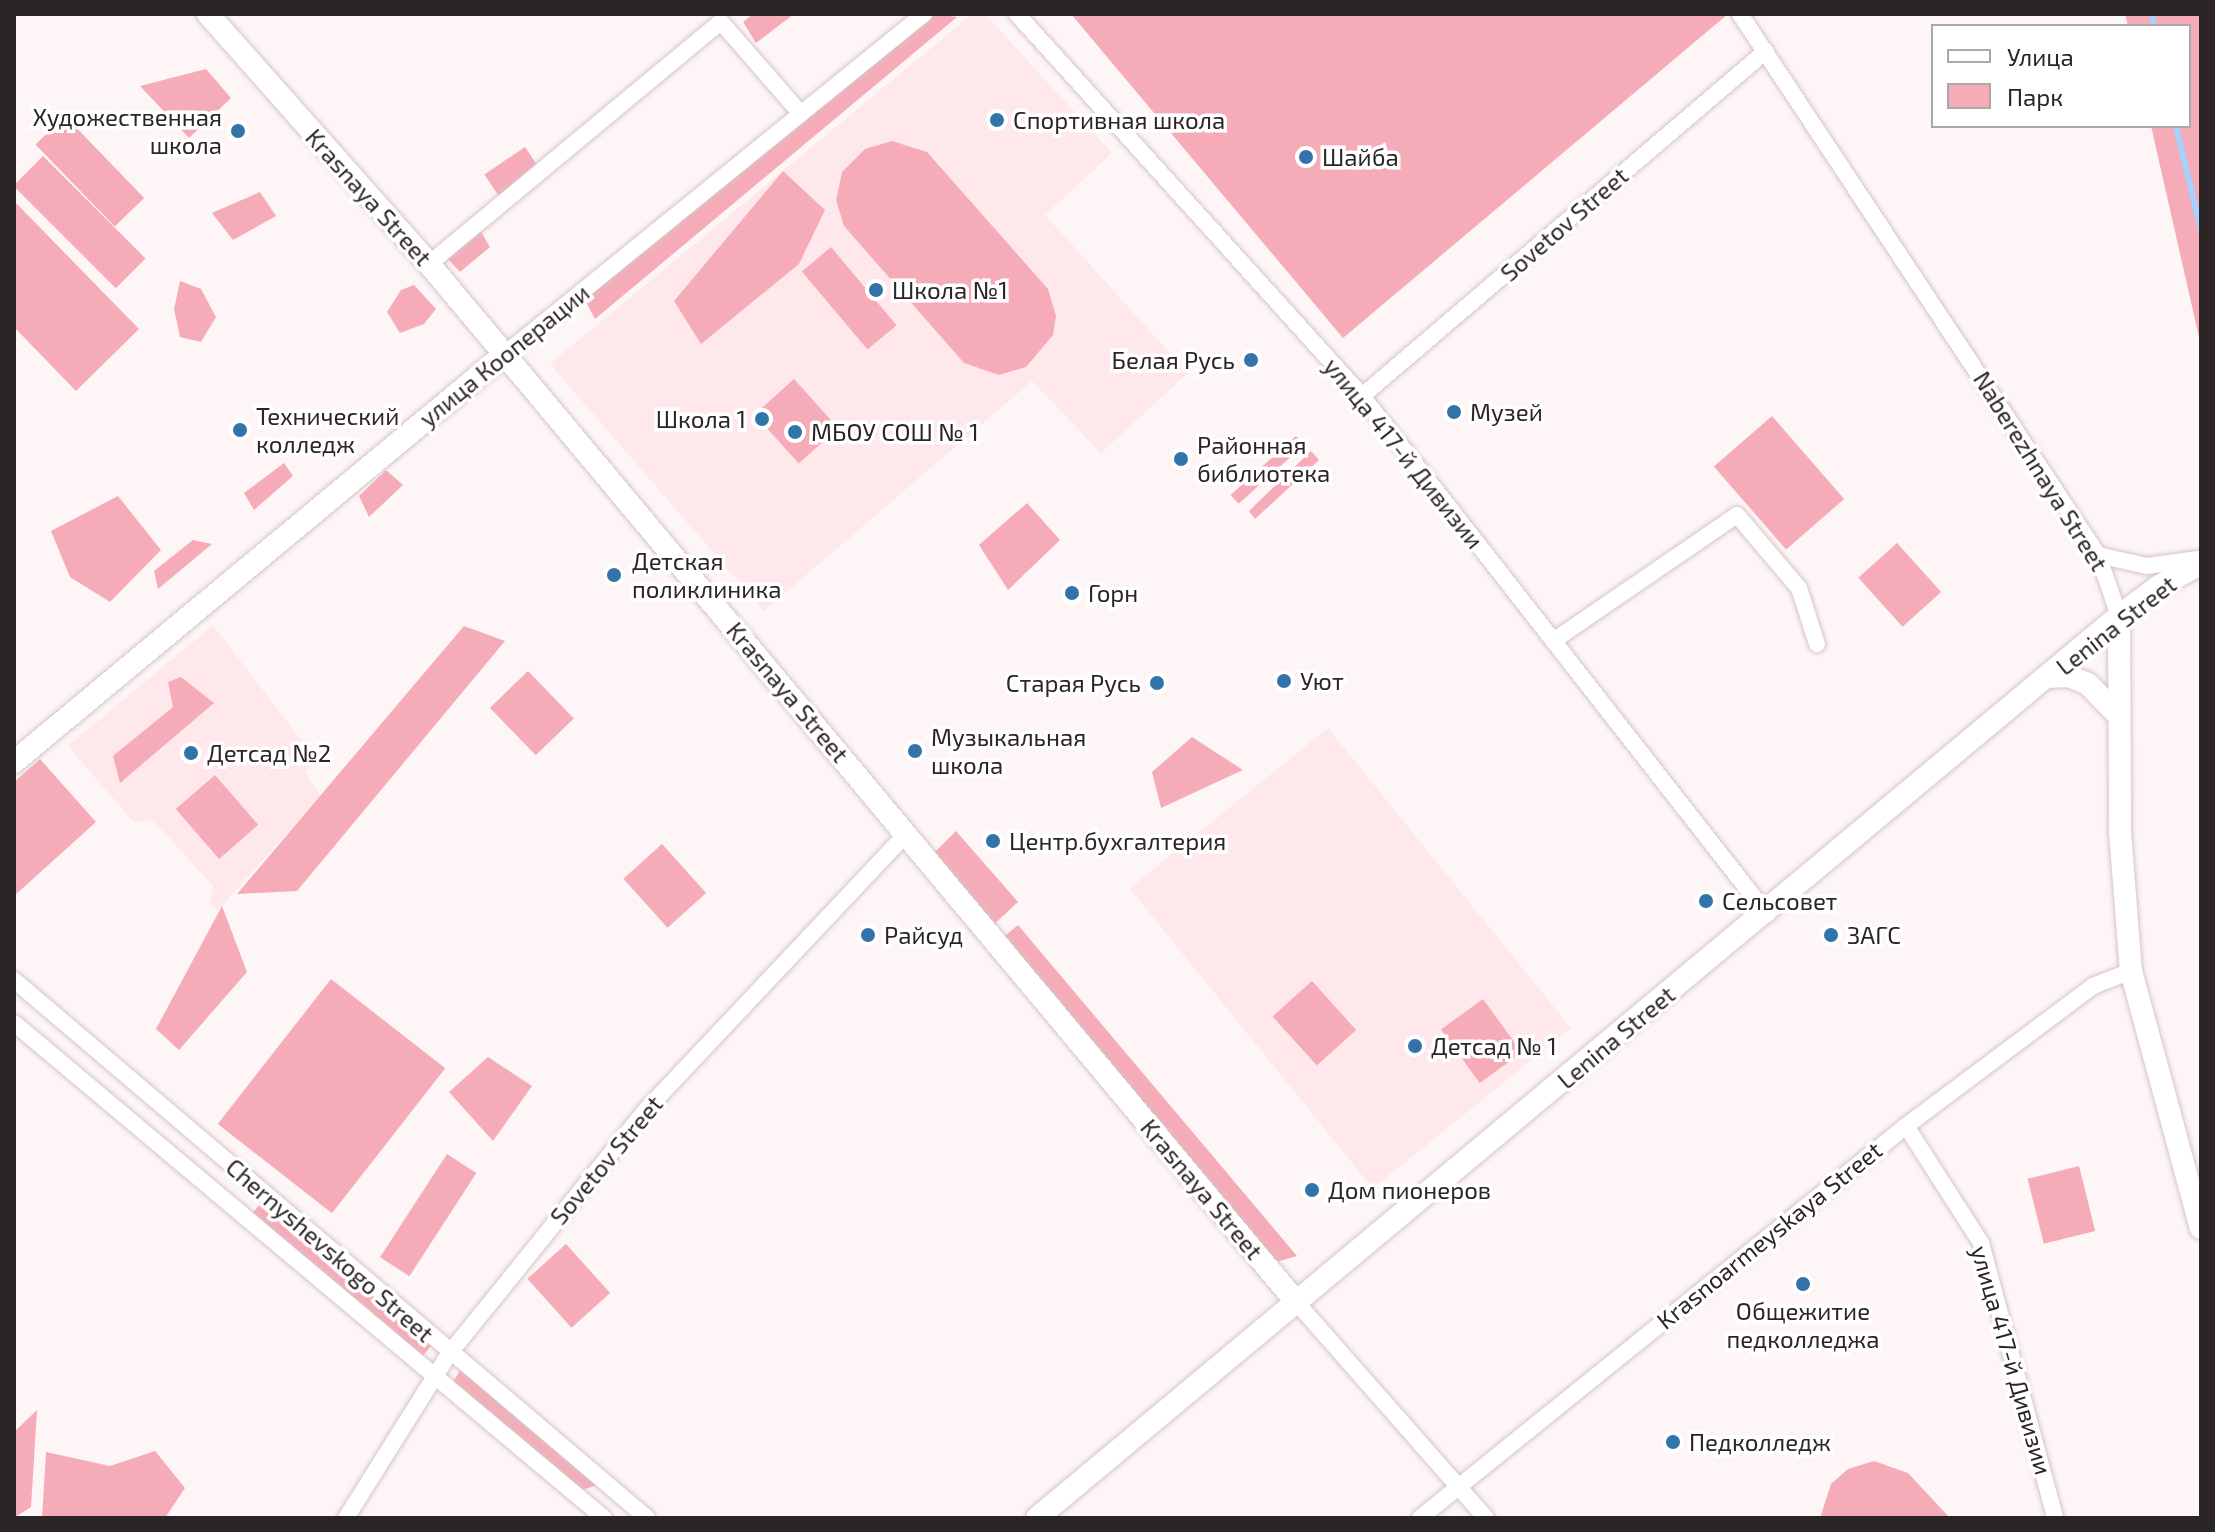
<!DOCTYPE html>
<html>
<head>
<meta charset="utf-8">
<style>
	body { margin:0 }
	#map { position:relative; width:2215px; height:1532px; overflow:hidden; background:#fdf5f6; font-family:"Exo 2",sans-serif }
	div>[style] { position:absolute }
	.built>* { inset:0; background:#ffe8eb; transform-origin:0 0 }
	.green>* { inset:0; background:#f5acb8; transform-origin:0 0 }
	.stream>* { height:6px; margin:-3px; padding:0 3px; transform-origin:3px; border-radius:3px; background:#a8d2f9 }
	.roads { filter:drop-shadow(0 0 2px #d8c4c7) drop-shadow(0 0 2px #d8c4c7) }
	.street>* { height:16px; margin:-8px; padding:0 8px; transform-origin:8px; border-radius:8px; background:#fff }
	.secondary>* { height:22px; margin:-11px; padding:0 11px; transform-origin:11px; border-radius:11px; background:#fff }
	.dots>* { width:22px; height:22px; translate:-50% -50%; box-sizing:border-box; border:4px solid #fff; border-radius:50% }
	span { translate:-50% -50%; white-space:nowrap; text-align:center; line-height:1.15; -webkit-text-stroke:7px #fff; paint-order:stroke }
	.poi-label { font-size:24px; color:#2c2526 }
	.right { translate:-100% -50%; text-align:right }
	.left { translate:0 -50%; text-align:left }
	.street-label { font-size:24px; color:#2c2526 }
	.frame { position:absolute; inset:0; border:16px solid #2c2526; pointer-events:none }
	.legend { position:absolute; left:1931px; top:24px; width:260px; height:104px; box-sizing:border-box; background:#fff; border:2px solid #aba8a8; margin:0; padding:10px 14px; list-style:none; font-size:24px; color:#2c2526 }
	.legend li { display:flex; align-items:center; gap:16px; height:40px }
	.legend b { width:40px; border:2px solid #aba8a8 }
</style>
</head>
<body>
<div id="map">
	<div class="built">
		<div style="clip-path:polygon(972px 14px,985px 14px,1112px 153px,1045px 215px,1188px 373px,1101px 453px,1032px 381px,764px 611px,550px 364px)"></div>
		<div style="clip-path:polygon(213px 625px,317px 761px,305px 772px,320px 796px,218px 910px,209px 904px,214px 887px,152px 819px,136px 823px,131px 819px,68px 746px)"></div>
		<div style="left:1328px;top:728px;width:386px;height:255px;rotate:51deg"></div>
	</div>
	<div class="green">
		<div style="clip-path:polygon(753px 14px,794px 14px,756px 43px,743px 22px)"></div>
		<div style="clip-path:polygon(934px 14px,957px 17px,595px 319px,585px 300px)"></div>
		<div style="clip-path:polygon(1071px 14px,1728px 14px,1343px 338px)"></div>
		<div style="clip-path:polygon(2125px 14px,2200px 14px,2201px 20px,2201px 346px,2151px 126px,2189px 126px,2189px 26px,2128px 26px)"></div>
		<div style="clip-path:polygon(206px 69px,231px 98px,189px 138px,140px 86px)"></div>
		<div style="left:65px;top:116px;width:114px;height:41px;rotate:46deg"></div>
		<div style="clip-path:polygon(892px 141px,927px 152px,1048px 289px,1056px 316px,1053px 335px,1026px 367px,999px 375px,964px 363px,844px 226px,836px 200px,842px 172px,865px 149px)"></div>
		<div style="left:525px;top:147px;width:25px;height:49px;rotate:56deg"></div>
		<div style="left:43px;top:156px;width:145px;height:42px;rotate:45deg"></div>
		<div style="clip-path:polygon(783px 171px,825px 210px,799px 264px,701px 344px,674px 301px)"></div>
		<div style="clip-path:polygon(260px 192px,276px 216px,233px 240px,212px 213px)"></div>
		<div style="clip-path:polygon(14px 201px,139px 329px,76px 391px,14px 327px)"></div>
		<div style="clip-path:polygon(480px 230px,490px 247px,460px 272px,445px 256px)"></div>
		<div style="left:831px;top:247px;width:102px;height:38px;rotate:50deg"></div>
		<div style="clip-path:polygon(180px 281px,201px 289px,216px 317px,201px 342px,180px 337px,174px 309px)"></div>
		<div style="clip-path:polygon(414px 285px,436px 309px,424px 324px,400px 333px,387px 312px,401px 290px)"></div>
		<div style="left:794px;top:379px;width:66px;height:53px;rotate:48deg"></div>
		<div style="left:1772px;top:416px;width:110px;height:77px;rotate:49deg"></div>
		<div style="left:1296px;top:436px;width:12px;height:88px;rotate:48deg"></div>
		<div style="clip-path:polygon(1311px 451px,1319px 460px,1255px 519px,1249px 511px)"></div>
		<div style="clip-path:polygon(284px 463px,293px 476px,254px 510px,244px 493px)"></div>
		<div style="clip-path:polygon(386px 470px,403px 485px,369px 517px,359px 496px)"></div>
		<div style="clip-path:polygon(118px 496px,161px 550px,110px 602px,70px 577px,51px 531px)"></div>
		<div style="clip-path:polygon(1027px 503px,1060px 540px,1008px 590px,979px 545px)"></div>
		<div style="clip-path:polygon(193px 540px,212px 544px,158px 589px,154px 571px)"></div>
		<div style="left:1897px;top:543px;width:66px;height:52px;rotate:48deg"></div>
		<div style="clip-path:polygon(464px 626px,505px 641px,297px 891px,237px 894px)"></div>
		<div style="left:528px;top:671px;width:66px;height:53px;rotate:46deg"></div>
		<div style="clip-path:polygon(181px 677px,214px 703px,120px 783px,113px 756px,173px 707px,168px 682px)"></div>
		<div style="clip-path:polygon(1192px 737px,1243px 770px,1161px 808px,1152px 772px)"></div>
		<div style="clip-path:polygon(40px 759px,96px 822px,14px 896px,14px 782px)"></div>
		<div style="left:215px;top:775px;width:66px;height:52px;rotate:49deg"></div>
		<div style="clip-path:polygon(956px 831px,1018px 902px,992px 926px,934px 853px)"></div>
		<div style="left:662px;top:844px;width:66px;height:52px;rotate:48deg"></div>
		<div style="clip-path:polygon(222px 906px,247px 972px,179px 1050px,156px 1029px)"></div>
		<div style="clip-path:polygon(1018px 925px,1297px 1256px,1276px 1262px,1005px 936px)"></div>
		<div style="left:331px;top:979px;width:145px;height:184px;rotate:38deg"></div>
		<div style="left:1312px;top:981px;width:66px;height:53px;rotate:48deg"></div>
		<div style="left:1483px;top:999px;width:66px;height:52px;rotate:54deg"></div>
		<div style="clip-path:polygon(488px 1057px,532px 1086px,493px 1141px,449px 1092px)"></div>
		<div style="left:447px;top:1154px;width:35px;height:123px;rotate:33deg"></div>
		<div style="left:2079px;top:1166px;width:67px;height:53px;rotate:76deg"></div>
		<div style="clip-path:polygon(263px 1200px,431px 1346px,421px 1358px,251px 1215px)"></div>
		<div style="left:566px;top:1244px;width:66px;height:52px;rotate:48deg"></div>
		<div style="clip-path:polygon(461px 1369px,601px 1484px,578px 1491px,452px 1383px)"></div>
		<div style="clip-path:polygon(37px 1410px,31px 1507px,14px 1518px,14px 1432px)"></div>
		<div style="clip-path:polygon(155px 1451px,185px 1488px,165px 1518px,42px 1518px,46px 1452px,110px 1466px)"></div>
		<div style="clip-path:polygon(1874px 1461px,1908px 1473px,1950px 1518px,1820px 1518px,1831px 1484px,1848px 1469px)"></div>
	</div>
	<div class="stream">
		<div style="left:2152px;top:14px;width:12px;rotate:81deg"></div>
		<div style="left:2176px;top:126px;width:108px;rotate:76.6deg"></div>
	</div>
	<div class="roads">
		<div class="street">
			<div style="left:1017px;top:14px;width:515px;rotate:47.91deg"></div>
			<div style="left:1362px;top:396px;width:658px;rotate:51.98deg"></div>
			<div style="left:1740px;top:14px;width:649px;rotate:56.51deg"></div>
			<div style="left:2098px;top:555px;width:65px;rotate:71deg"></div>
			<div style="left:429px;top:264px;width:379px;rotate:-39.7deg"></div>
			<div style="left:721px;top:22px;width:122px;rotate:49deg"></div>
			<div style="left:505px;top:354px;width:540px;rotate:-39.06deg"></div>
			<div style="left:1362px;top:396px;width:531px;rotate:-40.5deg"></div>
			<div style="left:2098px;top:555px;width:50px;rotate:12.7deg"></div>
			<div style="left:2147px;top:566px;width:52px;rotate:-7.7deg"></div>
			<div style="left:1553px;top:641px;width:223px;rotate:-34.4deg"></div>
			<div style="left:1737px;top:515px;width:96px;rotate:49.7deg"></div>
			<div style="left:1799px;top:588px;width:59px;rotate:72.2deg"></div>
			<div style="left:14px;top:980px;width:831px;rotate:40.36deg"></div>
			<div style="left:14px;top:1023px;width:770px;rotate:40deg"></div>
			<div style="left:1906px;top:1126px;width:139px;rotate:57.3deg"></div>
			<div style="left:1981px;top:1243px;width:285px;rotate:74.9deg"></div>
			<div style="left:1297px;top:1303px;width:286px;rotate:48.7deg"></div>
			<div style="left:346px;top:1518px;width:194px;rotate:-57.9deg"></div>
			<div style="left:449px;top:1354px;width:315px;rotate:-51.1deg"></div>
			<div style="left:647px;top:1109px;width:378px;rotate:-46.7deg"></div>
			<div style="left:1420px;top:1518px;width:624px;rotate:-38.89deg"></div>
			<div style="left:1906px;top:1126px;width:234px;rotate:-36.8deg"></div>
			<div style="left:2093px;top:986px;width:41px;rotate:-21.5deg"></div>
		</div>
		<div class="secondary">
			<div style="left:208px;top:14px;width:334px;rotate:48.5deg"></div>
			<div style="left:429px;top:264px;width:1354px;rotate:50.12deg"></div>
			<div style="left:2119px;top:616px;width:216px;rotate:89.7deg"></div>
			<div style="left:2120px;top:832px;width:139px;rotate:85.5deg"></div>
			<div style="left:2131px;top:971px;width:266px;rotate:74.8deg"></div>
			<div style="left:2048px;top:677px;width:21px;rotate:-3deg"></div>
			<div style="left:2069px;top:676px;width:21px;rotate:23deg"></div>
			<div style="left:2088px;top:684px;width:42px;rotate:46deg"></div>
			<div style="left:14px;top:762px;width:638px;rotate:-39.73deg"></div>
			<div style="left:1037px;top:1518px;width:1409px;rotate:-39.82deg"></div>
			<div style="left:2119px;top:616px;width:50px;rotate:-36.9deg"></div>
			<div style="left:2159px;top:586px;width:47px;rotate:-27.6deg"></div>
		</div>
	</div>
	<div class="dots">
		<div style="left:997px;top:120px;background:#3273a9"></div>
		<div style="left:238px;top:131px;background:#3273a9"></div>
		<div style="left:1306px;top:157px;background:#3273a9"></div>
		<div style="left:876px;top:290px;background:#3273a9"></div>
		<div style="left:1251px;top:360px;background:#3273a9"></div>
		<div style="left:1454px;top:412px;background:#3273a9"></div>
		<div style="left:762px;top:419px;background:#3273a9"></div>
		<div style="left:240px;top:430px;background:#3273a9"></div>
		<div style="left:795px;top:432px;background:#3273a9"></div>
		<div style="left:1181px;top:459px;background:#3273a9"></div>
		<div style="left:614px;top:575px;background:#3273a9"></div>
		<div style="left:1072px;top:593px;background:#3273a9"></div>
		<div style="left:1284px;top:681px;background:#3273a9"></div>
		<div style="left:1157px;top:683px;background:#3273a9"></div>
		<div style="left:915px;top:751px;background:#3273a9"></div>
		<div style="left:191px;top:753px;background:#3273a9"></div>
		<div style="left:993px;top:841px;background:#3273a9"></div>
		<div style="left:1706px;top:901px;background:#3273a9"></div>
		<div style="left:868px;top:935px;background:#3273a9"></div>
		<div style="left:1831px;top:935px;background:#3273a9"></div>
		<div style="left:1415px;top:1046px;background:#3273a9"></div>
		<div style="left:1312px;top:1190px;background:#3273a9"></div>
		<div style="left:1803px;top:1284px;background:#3273a9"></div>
		<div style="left:1673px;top:1442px;background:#3273a9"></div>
	</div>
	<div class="poi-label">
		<span class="right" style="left:222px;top:131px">Художественная<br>школа</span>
		<span class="left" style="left:1013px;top:120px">Спортивная школа</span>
		<span class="left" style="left:1322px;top:157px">Шайба</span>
		<span class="left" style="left:892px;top:290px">Школа №1</span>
		<span class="right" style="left:1235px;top:360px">Белая Русь</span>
		<span class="left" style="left:1470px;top:412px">Музей</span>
		<span class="left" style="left:256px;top:430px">Технический<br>колледж</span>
		<span class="right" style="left:746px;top:419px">Школа 1</span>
		<span class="left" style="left:811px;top:432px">МБОУ СОШ № 1</span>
		<span class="left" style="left:1197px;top:459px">Районная<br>библиотека</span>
		<span class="left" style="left:632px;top:575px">Детская<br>поликлиника</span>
		<span class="left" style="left:1088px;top:593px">Горн</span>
		<span class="left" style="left:1300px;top:681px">Уют</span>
		<span class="right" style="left:1141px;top:683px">Старая Русь</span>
		<span class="left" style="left:931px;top:751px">Музыкальная<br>школа</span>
		<span class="left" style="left:207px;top:753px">Детсад №2</span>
		<span class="left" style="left:1009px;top:841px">Центр.бухгалтерия</span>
		<span class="left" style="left:1722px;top:901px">Сельсовет</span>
		<span class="left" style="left:884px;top:935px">Райсуд</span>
		<span class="left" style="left:1847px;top:935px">ЗАГС</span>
		<span class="left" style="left:1431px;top:1046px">Детсад № 1</span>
		<span class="left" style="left:1328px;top:1190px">Дом пионеров</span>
		<span style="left:1803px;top:1325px">Общежитие<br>педколледжа</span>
		<span class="left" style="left:1689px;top:1442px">Педколледж</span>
	</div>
	<div class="street-label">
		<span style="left:369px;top:197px;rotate:48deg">Krasnaya Street</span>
		<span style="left:1564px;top:224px;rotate:-41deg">Sovetov Street</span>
		<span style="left:504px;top:355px;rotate:-39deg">улица Кооперации</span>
		<span style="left:1404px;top:453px;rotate:51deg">улица 417-й Дивизии</span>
		<span style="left:2041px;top:471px;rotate:58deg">Naberezhnaya Street</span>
		<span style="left:2116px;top:625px;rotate:-38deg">Lenina Street</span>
		<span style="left:788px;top:692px;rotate:50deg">Krasnaya Street</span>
		<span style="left:1616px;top:1037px;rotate:-40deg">Lenina Street</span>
		<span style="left:606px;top:1160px;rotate:-50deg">Sovetov Street</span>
		<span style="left:1202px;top:1189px;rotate:50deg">Krasnaya Street</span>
		<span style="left:1769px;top:1235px;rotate:-39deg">Krasnoarmeyskaya Street</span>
		<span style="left:330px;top:1250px;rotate:41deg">Chernyshevskogo Street</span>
		<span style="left:2012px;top:1360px;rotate:74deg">улица 417-й Дивизии</span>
	</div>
	<div class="frame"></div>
	<ul class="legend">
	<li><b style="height:10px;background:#fff"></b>Улица</li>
	<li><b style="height:22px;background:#f5acb8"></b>Парк</li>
	</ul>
</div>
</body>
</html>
